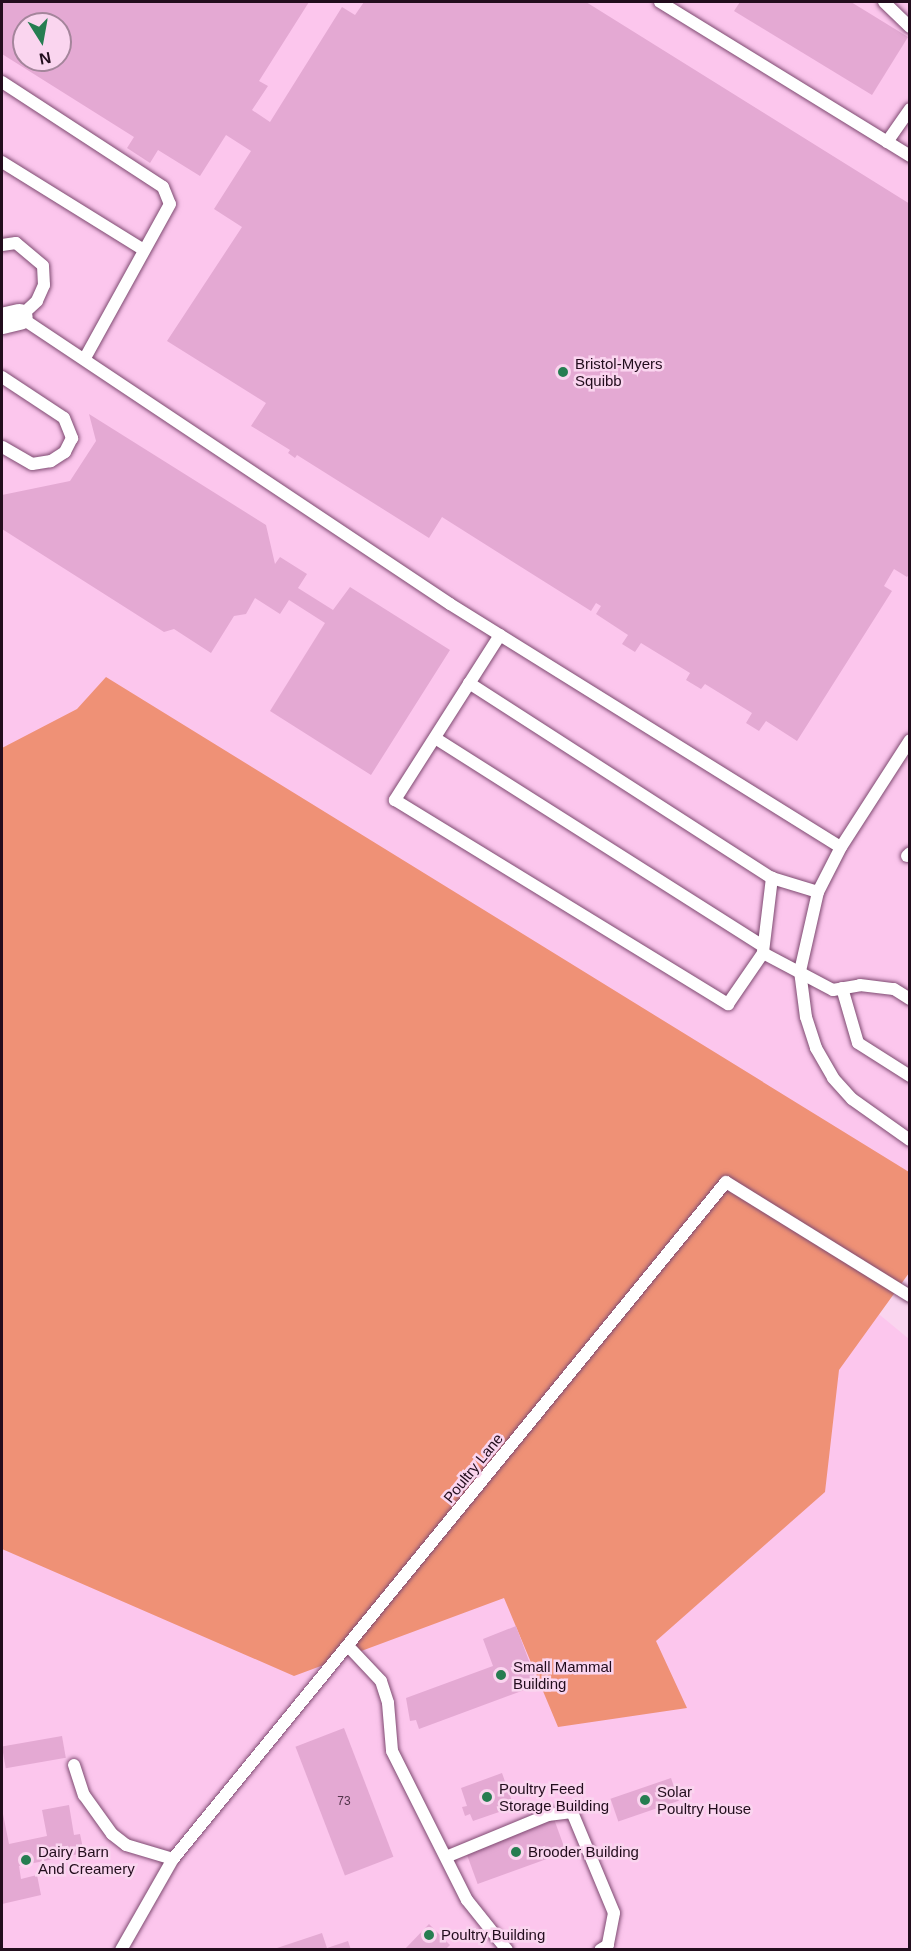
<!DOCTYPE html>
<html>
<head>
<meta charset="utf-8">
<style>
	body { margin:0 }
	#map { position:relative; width:911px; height:1951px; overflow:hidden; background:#fad5ef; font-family:Arial,sans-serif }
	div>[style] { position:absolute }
	.built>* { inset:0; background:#fcc6ed }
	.forest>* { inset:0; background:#ef9176 }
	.building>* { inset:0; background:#e4a9d3; transform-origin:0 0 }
	.roads { filter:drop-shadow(0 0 2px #7e4a71) drop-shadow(0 0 2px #7e4a71) }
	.lane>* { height:12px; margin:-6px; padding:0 6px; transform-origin:6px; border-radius:6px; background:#fff }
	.street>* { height:26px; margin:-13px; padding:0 13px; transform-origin:13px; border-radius:13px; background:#fff }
	.dots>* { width:16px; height:16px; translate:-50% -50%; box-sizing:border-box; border:3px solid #fad5ef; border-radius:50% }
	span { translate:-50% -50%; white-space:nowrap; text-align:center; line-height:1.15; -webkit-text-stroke:5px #fad5ef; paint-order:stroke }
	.number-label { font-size:12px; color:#52344a }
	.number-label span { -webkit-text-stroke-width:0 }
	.poi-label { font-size:15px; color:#220d1d }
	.left { translate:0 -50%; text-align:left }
	.street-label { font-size:15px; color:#220d1d }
	.frame { position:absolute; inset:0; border:3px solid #220d1d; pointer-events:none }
	.north { position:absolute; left:12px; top:12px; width:60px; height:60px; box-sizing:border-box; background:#fad5ef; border:2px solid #a4859b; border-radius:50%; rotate:169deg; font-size:16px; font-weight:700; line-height:24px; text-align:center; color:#220d1d }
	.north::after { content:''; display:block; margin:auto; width:21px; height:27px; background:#267d51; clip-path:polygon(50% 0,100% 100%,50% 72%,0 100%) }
</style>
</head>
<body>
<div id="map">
	<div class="built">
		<div style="clip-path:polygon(evenodd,2px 2px,909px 2px,909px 1174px,115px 683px,909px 1339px,909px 1949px,2px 1950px,2px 2px,24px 24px,60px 24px,60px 60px,24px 60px,24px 24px)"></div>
	</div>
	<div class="forest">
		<div style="clip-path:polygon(106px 677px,909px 1172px,909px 1273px,839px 1370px,825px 1492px,656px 1641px,687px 1708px,558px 1727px,504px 1598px,294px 1676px,2px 1549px,2px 748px,77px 709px)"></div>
	</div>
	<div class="building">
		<div style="clip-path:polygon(evenodd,2px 2px,309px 2px,259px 81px,268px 86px,252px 110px,270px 122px,342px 7px,355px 15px,364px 2px,586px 2px,910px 204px,910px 573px,907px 577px,894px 569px,884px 586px,892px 591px,797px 741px,766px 721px,759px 731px,746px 723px,752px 713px,705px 684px,701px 689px,686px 680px,690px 673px,641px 643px,635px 652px,622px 644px,628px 635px,596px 614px,601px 606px,596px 603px,591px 611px,442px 517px,429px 538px,297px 455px,295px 458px,288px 453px,290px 450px,251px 426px,266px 403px,167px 341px,242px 227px,214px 209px,251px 151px,226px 135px,200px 176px,158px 150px,150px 163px,127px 148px,134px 137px,2px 54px,2px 2px,24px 24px,60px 24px,60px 60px,24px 60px,24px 24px)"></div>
		<div style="clip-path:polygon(740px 2px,851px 2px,908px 37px,872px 95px,734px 11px)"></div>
		<div style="clip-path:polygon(89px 414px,266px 525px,275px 564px,280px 557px,307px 574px,298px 588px,333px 610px,350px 587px,450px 650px,371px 775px,270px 711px,325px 623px,289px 600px,280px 614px,255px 598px,246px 614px,234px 616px,211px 653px,174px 629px,164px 632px,2px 529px,2px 495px,70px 481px,96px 441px)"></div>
		<div style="clip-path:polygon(516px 1626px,538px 1685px,419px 1729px,416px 1720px,410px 1721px,406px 1698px,493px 1666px,483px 1639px)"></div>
		<div style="left:344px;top:1728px;width:138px;height:52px;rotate:69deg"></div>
		<div style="left:62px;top:1736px;width:22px;height:61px;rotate:80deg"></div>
		<div style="clip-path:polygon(502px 1773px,514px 1807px,473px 1821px,470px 1814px,465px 1816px,462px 1807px,467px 1806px,461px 1788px)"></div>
		<div style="left:671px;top:1778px;width:24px;height:64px;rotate:71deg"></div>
		<div style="clip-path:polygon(69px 1805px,74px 1835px,80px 1834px,84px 1853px,19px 1866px,21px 1879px,37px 1875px,41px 1895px,2px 1904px,2px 1809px,9px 1844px,47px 1836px,42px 1810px)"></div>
		<div style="left:554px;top:1819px;width:35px;height:94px;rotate:70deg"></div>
		<div style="clip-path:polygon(429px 1924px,450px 1945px,445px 1950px,404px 1950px)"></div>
		<div style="clip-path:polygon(322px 1933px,327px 1948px,348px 1941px,351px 1950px,271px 1950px)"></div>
	</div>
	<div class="roads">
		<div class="lane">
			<div style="left:660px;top:2px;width:294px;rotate:31.6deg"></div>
			<div style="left:884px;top:2px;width:36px;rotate:44deg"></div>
			<div style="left:2px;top:82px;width:192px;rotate:33.1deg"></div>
			<div style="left:163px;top:187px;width:18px;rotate:68deg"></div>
			<div style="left:170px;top:204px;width:176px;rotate:118.9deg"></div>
			<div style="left:887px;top:142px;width:40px;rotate:-55.1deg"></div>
			<div style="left:2px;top:162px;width:167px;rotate:31.8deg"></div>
			<div style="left:2px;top:245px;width:14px;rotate:-8deg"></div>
			<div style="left:16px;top:243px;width:35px;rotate:40deg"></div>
			<div style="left:43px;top:266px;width:19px;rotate:87deg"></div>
			<div style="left:44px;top:285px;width:17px;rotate:114deg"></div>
			<div style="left:37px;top:301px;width:23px;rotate:137deg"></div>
			<div style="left:20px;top:317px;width:517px;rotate:33.72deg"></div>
			<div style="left:450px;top:604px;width:460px;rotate:31.9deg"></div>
			<div style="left:2px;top:377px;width:74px;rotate:33.5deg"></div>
			<div style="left:64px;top:418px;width:22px;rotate:68deg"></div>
			<div style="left:72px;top:438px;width:16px;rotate:117deg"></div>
			<div style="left:65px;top:452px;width:17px;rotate:147deg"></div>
			<div style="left:51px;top:461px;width:19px;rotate:171deg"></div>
			<div style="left:32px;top:464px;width:34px;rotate:-150deg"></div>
			<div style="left:500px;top:635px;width:196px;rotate:122.5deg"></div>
			<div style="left:395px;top:800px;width:391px;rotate:31.5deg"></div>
			<div style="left:728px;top:1004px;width:62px;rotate:-55.5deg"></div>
			<div style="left:763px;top:953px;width:79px;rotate:27.9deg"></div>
			<div style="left:833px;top:990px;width:27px;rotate:-10deg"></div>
			<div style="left:860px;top:985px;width:34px;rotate:7deg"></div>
			<div style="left:894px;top:989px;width:19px;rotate:32deg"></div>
			<div style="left:469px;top:683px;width:360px;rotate:32.8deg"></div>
			<div style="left:772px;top:878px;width:48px;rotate:16.9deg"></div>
			<div style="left:435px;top:738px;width:388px;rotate:32.4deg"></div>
			<div style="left:910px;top:740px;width:127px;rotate:122.8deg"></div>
			<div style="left:841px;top:847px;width:51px;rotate:117.1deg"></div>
			<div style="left:818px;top:892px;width:81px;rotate:102.8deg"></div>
			<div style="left:800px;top:971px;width:46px;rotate:82.6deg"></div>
			<div style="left:806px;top:1017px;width:33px;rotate:72deg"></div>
			<div style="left:816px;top:1048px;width:34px;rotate:60deg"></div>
			<div style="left:833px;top:1078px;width:28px;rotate:48deg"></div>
			<div style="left:852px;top:1099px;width:71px;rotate:35.3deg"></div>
			<div style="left:907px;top:856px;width:4px;rotate:-45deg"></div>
			<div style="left:763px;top:952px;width:75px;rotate:-83.1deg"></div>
			<div style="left:842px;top:988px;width:57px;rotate:73.8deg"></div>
			<div style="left:858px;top:1043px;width:62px;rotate:32.4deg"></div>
			<div style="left:348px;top:1646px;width:48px;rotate:46.7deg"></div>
			<div style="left:381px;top:1681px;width:23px;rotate:72deg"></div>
			<div style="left:388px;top:1703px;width:48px;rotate:85.2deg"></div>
			<div style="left:392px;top:1751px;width:167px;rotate:63.3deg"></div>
			<div style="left:467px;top:1900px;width:64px;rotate:51.3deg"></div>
			<div style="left:74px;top:1765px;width:32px;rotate:72deg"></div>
			<div style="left:84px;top:1795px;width:48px;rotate:54.3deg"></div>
			<div style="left:112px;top:1834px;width:18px;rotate:38deg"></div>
			<div style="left:126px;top:1845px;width:49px;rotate:16.6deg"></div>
			<div style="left:446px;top:1857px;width:110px;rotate:-22.4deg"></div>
			<div style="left:548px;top:1815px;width:24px;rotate:-7deg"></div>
			<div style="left:572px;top:1812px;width:109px;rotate:67.4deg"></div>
			<div style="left:614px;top:1913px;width:33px;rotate:101deg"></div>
			<div style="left:608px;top:1945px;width:9px;rotate:148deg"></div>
			<div style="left:121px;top:1950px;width:105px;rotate:-60.3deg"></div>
			<div style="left:173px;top:1859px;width:874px;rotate:-50.76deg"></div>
			<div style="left:726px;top:1182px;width:216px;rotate:31.8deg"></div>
		</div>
		<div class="street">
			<div style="left:2px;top:321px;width:18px;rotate:-13deg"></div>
		</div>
	</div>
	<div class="dots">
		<div style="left:563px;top:372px;background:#267d51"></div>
		<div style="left:501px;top:1675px;background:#267d51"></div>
		<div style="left:487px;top:1797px;background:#267d51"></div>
		<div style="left:645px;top:1800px;background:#267d51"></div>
		<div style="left:516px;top:1852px;background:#267d51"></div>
		<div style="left:26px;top:1860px;background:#267d51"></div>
		<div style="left:429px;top:1935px;background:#267d51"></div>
	</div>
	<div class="number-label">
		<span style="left:344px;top:1802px">73</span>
	</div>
	<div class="poi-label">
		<span class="left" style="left:575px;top:372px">Bristol-Myers<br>Squibb</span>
		<span class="left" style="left:513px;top:1675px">Small Mammal<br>Building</span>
		<span class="left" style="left:499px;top:1797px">Poultry Feed<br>Storage Building</span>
		<span class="left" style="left:657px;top:1800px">Solar<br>Poultry House</span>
		<span class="left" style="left:38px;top:1860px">Dairy Barn<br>And Creamery</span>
		<span class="left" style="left:528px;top:1852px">Brooder Building</span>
		<span class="left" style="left:441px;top:1935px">Poultry Building</span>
	</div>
	<div class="street-label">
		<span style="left:473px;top:1468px;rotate:-51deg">Poultry Lane</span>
	</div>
	<div class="frame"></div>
	<div class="north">N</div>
</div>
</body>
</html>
